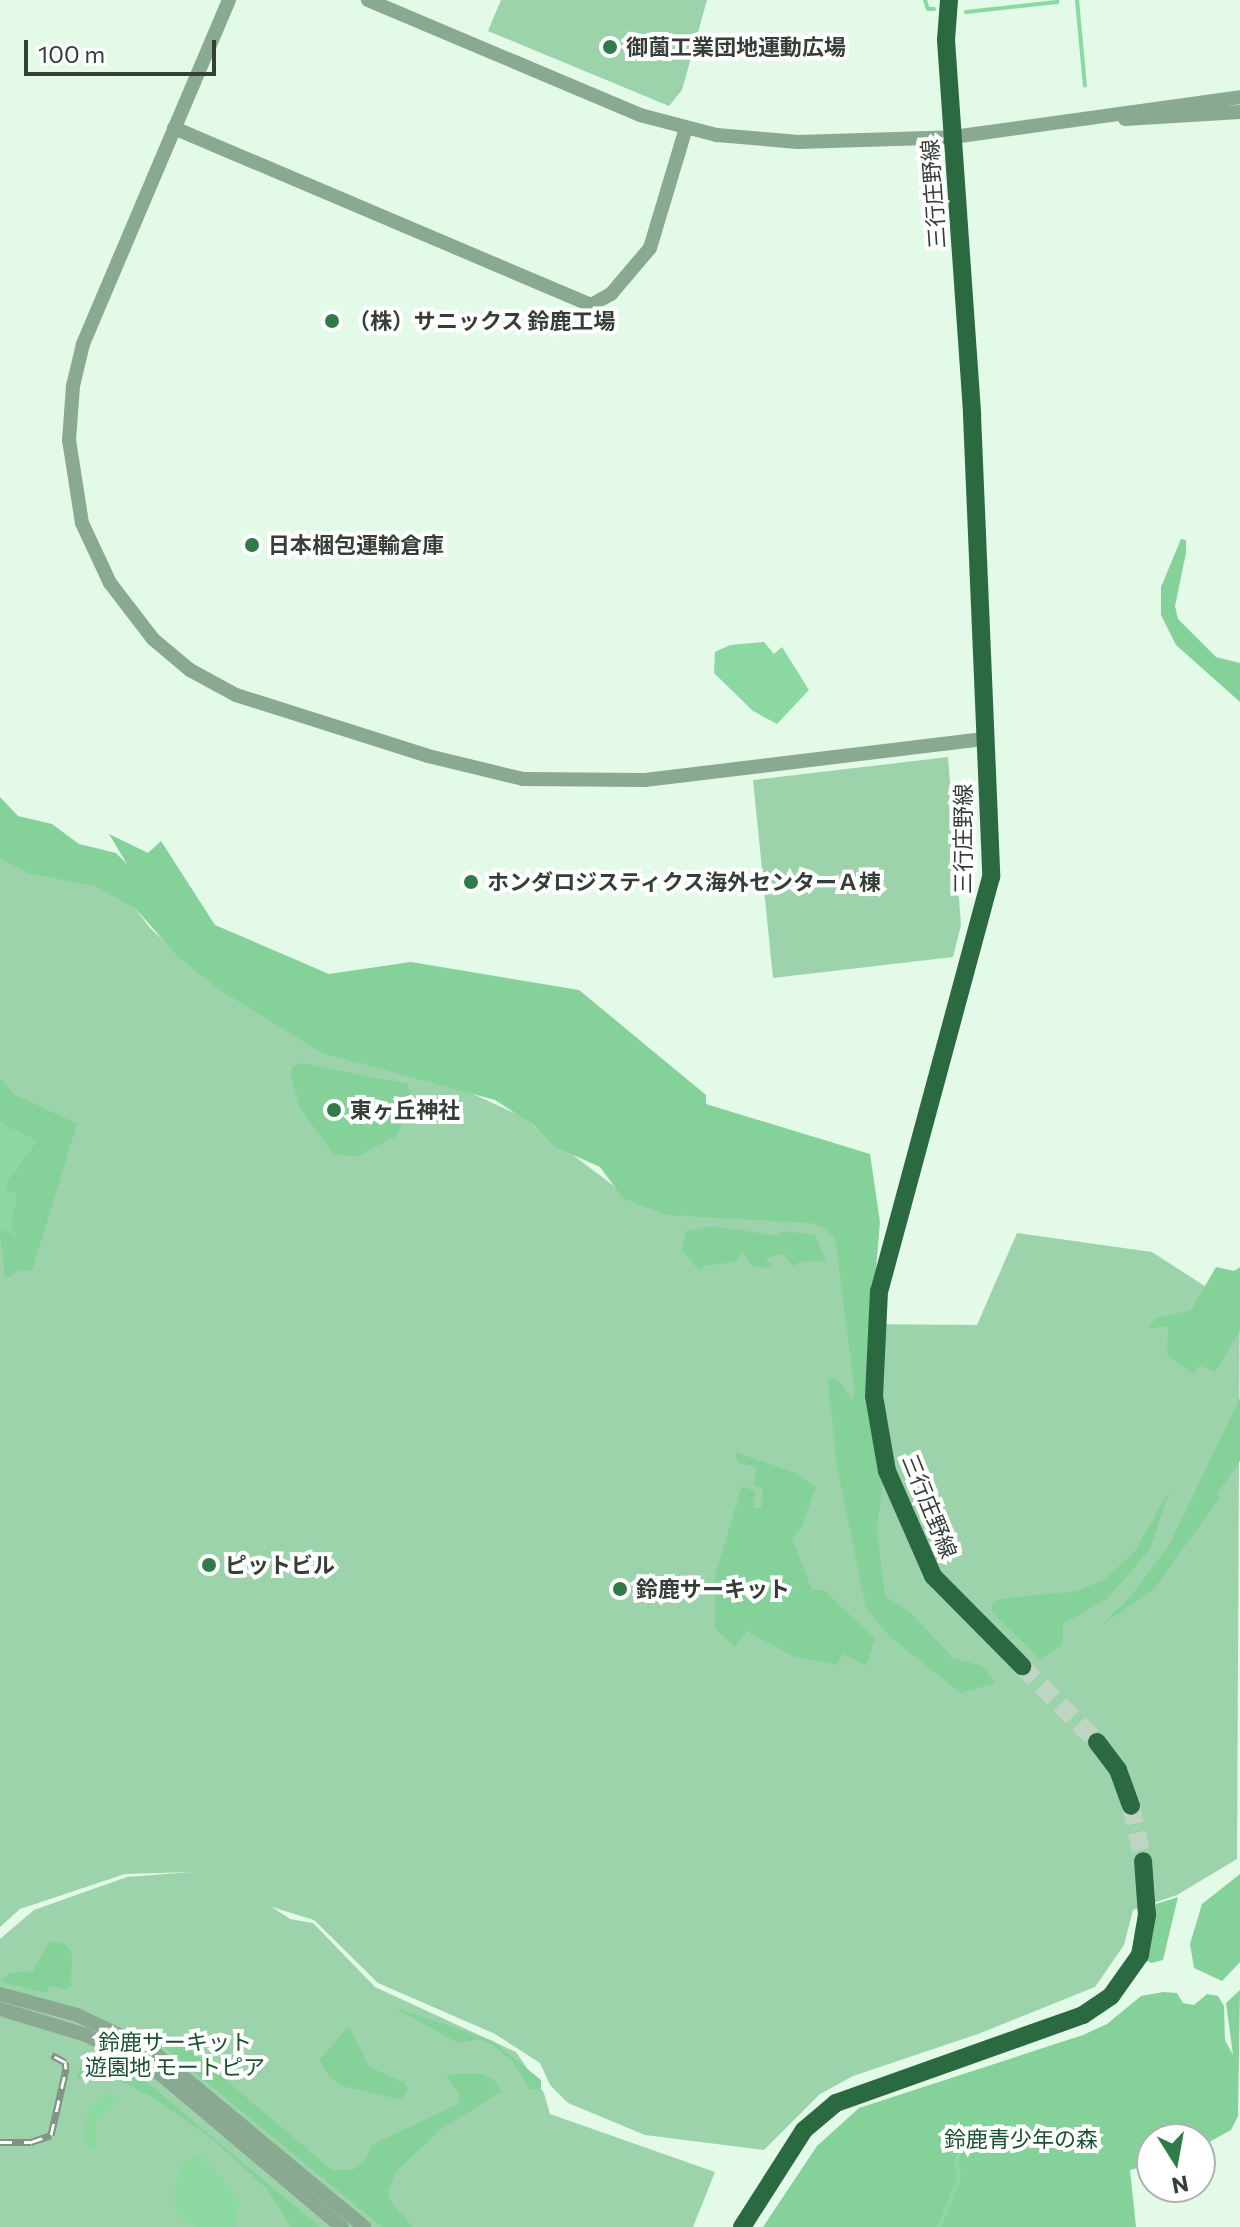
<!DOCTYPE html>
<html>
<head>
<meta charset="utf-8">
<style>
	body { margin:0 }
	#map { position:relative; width:1240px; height:2227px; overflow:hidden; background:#e2fae7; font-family:Commissioner,"Noto Sans JP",sans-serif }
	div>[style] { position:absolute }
	.green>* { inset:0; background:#9dd3ab }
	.forest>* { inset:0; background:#84d29a }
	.water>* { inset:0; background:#8bd9a1 }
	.stream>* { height:4px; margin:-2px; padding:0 2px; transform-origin:2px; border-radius:2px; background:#8bd9a1 }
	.major-tunnel>* { height:18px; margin-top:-9px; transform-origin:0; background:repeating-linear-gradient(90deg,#bfd5c4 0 18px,transparent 0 27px) }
	.minor>* { height:14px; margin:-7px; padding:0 7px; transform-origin:7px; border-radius:7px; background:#89a990 }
	.major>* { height:18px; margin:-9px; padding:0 9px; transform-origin:9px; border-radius:9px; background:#2b6a41 }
	.rail>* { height:7px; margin-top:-3.5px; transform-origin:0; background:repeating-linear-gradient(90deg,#fff 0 12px,#819184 0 24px); box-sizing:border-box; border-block:2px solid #819184 }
	.dots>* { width:22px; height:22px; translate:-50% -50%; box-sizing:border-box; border:4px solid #fff; border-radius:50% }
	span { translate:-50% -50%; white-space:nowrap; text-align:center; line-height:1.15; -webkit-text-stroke:8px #fff; paint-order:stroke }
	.poi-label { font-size:22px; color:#353f37; font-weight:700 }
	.left { translate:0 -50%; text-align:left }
	.street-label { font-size:22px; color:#353f37 }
	.park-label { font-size:22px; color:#1a522f }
	.north { position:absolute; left:1136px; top:2123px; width:80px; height:80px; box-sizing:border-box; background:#fff; border:2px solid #aeb2af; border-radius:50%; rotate:169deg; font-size:22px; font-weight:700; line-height:32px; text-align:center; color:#353f37 }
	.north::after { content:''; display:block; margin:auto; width:28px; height:36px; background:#2f7b4a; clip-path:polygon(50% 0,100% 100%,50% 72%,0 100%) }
	.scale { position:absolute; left:24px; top:40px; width:192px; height:36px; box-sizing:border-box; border:4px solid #353f37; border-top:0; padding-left:10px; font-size:24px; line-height:28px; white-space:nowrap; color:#353f37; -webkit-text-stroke:6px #fff; paint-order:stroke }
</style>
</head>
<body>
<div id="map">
	<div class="green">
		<div style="clip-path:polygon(501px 0,707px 0,682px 90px,669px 106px,488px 31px)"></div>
		<div style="clip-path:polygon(948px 757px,961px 925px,953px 957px,773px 978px,753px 780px)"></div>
		<div style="clip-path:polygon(0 840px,127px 897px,150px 928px,188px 963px,521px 1116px,622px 1192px,776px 1198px,839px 1236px,858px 1324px,977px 1325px,1017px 1233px,1152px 1252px,1217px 1294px,1240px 1268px,1237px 1859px,1177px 1895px,1133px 1910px,1124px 1945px,1095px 1987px,978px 2034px,853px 2076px,820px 2094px,764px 2150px,645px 2135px,568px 2103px,550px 2085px,540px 2063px,495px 2034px,378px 1983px,314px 1920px,272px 1907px,290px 1919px,313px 1923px,375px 1987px,516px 2052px,544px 2093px,550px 2114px,715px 2172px,693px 2227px,0 2227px,0 1939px,34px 1910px,62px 1900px,127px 1877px,192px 1872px,125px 1874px,20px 1909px,0 1927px)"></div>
	</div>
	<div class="forest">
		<div style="clip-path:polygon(1181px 539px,1186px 540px,1186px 553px,1175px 606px,1178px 619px,1216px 657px,1240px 663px,1240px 702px,1176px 645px,1161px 615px,1161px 587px)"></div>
		<div style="clip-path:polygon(0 797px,18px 816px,52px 824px,79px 844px,116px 853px,127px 864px,109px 834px,148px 853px,161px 841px,215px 925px,329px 974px,411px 962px,579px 990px,706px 1095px,706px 1104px,870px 1154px,880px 1222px,874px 1293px,883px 1481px,877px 1529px,885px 1596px,910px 1612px,953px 1658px,982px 1666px,996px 1683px,961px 1693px,890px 1637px,866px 1608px,837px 1467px,828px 1382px,833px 1378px,841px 1383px,852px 1400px,855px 1392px,835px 1238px,826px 1229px,811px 1223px,666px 1215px,623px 1198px,600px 1167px,555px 1147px,535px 1126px,495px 1100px,322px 1053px,220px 990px,178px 957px,136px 909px,95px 886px,27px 873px,0 858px)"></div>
		<div style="clip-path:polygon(301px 1063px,408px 1084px,411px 1102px,395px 1140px,391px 1138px,359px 1156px,334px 1155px,300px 1108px,291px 1076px,292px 1067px)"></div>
		<div style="clip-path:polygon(0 1078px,14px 1094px,77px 1124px,32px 1271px,20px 1270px,5px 1279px,0 1232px,6px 1229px,18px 1238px,11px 1227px,17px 1194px,6px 1189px,6px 1183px,37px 1141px,0 1123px)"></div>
		<div style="clip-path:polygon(714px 1226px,777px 1236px,783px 1231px,815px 1235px,826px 1262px,801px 1261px,793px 1266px,784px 1255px,775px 1255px,764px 1262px,775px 1263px,765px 1268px,752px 1266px,743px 1252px,734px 1262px,704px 1266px,700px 1272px,681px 1249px,686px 1231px)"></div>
		<div style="clip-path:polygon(1216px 1267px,1234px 1271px,1240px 1267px,1240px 1331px,1215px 1372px,1201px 1366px,1193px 1373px,1167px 1355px,1168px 1327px,1148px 1328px,1155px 1319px,1191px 1310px)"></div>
		<div style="clip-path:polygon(1240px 1398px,1240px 1461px,1217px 1494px,1219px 1499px,1154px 1589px,1099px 1627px,1131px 1596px,1169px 1545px)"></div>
		<div style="clip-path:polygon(735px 1452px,793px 1472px,816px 1487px,802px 1527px,792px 1538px,812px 1590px,824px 1590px,875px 1639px,866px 1666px,843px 1654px,837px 1665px,792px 1656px,747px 1631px,735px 1647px,715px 1629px,715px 1576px,742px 1486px,755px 1491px,753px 1508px,761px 1508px,763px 1489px,754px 1485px,756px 1467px,738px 1463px)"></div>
		<div style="clip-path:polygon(1170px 1490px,1150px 1549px,1108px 1598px,1063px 1624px,1063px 1644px,1040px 1660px,992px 1612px,992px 1605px,1000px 1599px,1077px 1591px,1105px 1579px,1134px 1552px)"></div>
		<div style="clip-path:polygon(1240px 1874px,1240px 1962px,1222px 1981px,1194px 1968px,1190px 1944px,1202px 1904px)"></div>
		<div style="clip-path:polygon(1178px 1897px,1163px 1960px,1152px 1963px,1147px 1961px,1156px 1904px)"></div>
		<div style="clip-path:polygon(49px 1941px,65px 1944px,72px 1952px,71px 1986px,65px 1990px,49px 1985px,46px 1993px,0 1982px,9px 1973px,33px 1971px)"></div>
		<div style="clip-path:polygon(1240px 1990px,1238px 2116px,1231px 2130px,1200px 2147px,1200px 2139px,1152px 2139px,1152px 2164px,1130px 2170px,1136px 2227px,763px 2227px,817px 2146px,859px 2108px,1083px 2035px,1107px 2024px,1141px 1996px,1163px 1992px,1177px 1993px,1183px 2003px,1194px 2005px,1207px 1994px,1218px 1996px,1224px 2006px,1225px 2040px,1233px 2055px,1226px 2003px)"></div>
		<div style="clip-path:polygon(393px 2007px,493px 2041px,541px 2080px,541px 2088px,530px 2090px,513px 2062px,493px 2045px,479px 2039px,458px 2043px)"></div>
		<div style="clip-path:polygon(349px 2026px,369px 2067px,405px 2083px,408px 2090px,402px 2100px,342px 2086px,329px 2076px,319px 2060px)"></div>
		<div style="clip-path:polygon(168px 2041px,188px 2048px,332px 2170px,353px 2170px,367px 2158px,371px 2145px,458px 2104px,460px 2095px,446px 2076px,450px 2074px,482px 2074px,495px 2080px,501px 2092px,441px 2129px,396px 2172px,388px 2190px,391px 2202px,413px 2227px,382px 2227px,165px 2048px)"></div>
		<div style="clip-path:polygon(85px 2051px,142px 2078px,320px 2227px,291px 2227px,267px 2189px,210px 2137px,152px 2097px,115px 2078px,98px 2075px,86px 2082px,77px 2077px)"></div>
	</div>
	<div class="water">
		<div style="clip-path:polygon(764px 642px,774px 654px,782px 647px,809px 690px,777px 724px,753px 711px,714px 673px,715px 652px,730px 645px)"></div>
		<div style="clip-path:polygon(0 1123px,37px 1141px,6px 1183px,6px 1189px,17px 1194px,11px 1227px,18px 1239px,6px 1229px,0 1232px)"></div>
		<div style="clip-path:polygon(106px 2094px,120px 2099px,96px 2122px,96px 2148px,90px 2151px,84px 2137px,87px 2111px)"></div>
		<div style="clip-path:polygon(194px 2156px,205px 2159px,241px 2203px,234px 2227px,195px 2227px,175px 2213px,175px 2181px,183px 2163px)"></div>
	</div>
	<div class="stream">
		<div style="left:925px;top:0;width:9px;rotate:72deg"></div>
		<div style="left:928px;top:9px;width:6px"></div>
		<div style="left:1077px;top:0;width:86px;rotate:84.7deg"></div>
		<div style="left:966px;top:12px;width:92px;rotate:-6.3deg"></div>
		<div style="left:939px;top:2227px;width:52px;rotate:-67.4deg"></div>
		<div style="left:959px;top:2179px;width:18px;rotate:-99deg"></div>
		<div style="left:956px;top:2161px;width:16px;rotate:-68deg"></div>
	</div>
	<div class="major-tunnel">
		<div style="left:1022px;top:1666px;width:107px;rotate:45.4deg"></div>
		<div style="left:1131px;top:1806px;width:56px;rotate:77.7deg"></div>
	</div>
	<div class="minor">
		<div style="left:229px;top:0;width:374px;rotate:113deg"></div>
		<div style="left:83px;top:344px;width:43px;rotate:103.4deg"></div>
		<div style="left:73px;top:386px;width:54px;rotate:94.2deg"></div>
		<div style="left:69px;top:440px;width:84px;rotate:81.1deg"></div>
		<div style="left:82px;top:523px;width:66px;rotate:65deg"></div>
		<div style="left:110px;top:583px;width:71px;rotate:52.5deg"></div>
		<div style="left:153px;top:639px;width:48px;rotate:40deg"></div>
		<div style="left:190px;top:670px;width:52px;rotate:28.5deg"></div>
		<div style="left:236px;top:695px;width:201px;rotate:17.6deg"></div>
		<div style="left:428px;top:756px;width:98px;rotate:13.6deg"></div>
		<div style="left:523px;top:779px;width:122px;rotate:0.5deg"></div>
		<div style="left:645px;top:780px;width:343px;rotate:-6.9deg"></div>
		<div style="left:368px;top:0;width:295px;rotate:22.9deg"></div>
		<div style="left:640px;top:115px;width:80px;rotate:14.6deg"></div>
		<div style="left:717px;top:135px;width:81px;rotate:4.9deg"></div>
		<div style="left:798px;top:142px;width:155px;rotate:-1.8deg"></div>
		<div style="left:953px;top:137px;width:290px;rotate:-7.9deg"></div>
		<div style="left:1125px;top:119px;width:115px;rotate:-3.5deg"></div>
		<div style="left:174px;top:128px;width:453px;rotate:23deg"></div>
		<div style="left:591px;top:305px;width:23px;rotate:-29deg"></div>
		<div style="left:611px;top:294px;width:60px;rotate:-49.7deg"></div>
		<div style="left:650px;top:248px;width:125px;rotate:-73.3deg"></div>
		<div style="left:0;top:1994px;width:80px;rotate:15.3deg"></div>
		<div style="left:77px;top:2015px;width:82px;rotate:25.3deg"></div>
		<div style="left:151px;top:2050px;width:277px;rotate:39.7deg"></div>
		<div style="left:0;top:2009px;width:90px;rotate:16.8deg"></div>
		<div style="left:86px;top:2035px;width:84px;rotate:27.8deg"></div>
		<div style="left:160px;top:2074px;width:238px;rotate:40.1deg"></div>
	</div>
	<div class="major">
		<div style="left:949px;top:0;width:40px;rotate:94.3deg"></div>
		<div style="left:946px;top:40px;width:376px;rotate:86deg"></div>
		<div style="left:972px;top:415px;width:462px;rotate:87.6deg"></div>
		<div style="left:991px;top:877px;width:429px;rotate:105.1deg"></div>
		<div style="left:879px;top:1291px;width:105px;rotate:92.7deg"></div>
		<div style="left:874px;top:1396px;width:76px;rotate:80.2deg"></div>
		<div style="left:887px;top:1471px;width:115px;rotate:66.3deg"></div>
		<div style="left:933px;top:1576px;width:127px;rotate:45.3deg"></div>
		<div style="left:1097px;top:1742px;width:35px;rotate:53deg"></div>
		<div style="left:1118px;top:1770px;width:38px;rotate:70deg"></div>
		<div style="left:742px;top:2227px;width:115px;rotate:-57.4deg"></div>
		<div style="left:804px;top:2130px;width:42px;rotate:-40.2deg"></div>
		<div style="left:836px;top:2103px;width:262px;rotate:-19.6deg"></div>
		<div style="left:1083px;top:2015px;width:34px;rotate:-34deg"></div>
		<div style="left:1111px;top:1996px;width:50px;rotate:-54.7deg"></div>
		<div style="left:1140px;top:1955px;width:41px;rotate:-80.1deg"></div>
		<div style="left:1147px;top:1915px;width:54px;rotate:-94.2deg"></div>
	</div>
	<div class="rail">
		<div style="left:0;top:2142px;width:31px"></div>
		<div style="left:31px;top:2142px;width:21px;rotate:-19deg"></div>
		<div style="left:51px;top:2135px;width:68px;rotate:-77.2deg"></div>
		<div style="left:66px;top:2069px;width:7px;rotate:-98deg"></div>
		<div style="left:65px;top:2062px;width:15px;rotate:-152deg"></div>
	</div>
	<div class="dots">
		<div style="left:610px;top:47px;background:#2f7b4a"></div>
		<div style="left:332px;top:321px;background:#2f7b4a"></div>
		<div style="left:252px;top:545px;background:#2f7b4a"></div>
		<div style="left:471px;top:882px;background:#2f7b4a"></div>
		<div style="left:334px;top:1110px;background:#2f7b4a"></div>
		<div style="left:209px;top:1565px;background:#2f7b4a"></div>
		<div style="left:620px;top:1589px;background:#2f7b4a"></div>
	</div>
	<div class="poi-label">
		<span class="left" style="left:626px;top:47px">御薗工業団地運動広場</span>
		<span class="left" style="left:348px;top:321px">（株）サニックス 鈴鹿工場</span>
		<span class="left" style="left:268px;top:545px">日本梱包運輸倉庫</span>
		<span class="left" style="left:487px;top:882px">ホンダロジスティクス海外センターＡ棟</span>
		<span class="left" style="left:350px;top:1110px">東ヶ丘神社</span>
		<span class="left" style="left:225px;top:1565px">ピットビル</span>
		<span class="left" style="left:636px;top:1589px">鈴鹿サーキット</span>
	</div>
	<div class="street-label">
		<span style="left:933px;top:194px;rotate:-94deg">三行庄野線</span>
		<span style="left:963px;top:839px;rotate:-90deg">三行庄野線</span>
		<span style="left:930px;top:1506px;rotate:68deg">三行庄野線</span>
	</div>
	<div class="park-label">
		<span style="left:175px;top:2054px">鈴鹿サーキット<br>遊園地 モートピア</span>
		<span style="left:1021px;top:2139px">鈴鹿青少年の森</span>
	</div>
	<div class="north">N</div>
	<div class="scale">100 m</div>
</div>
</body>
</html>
